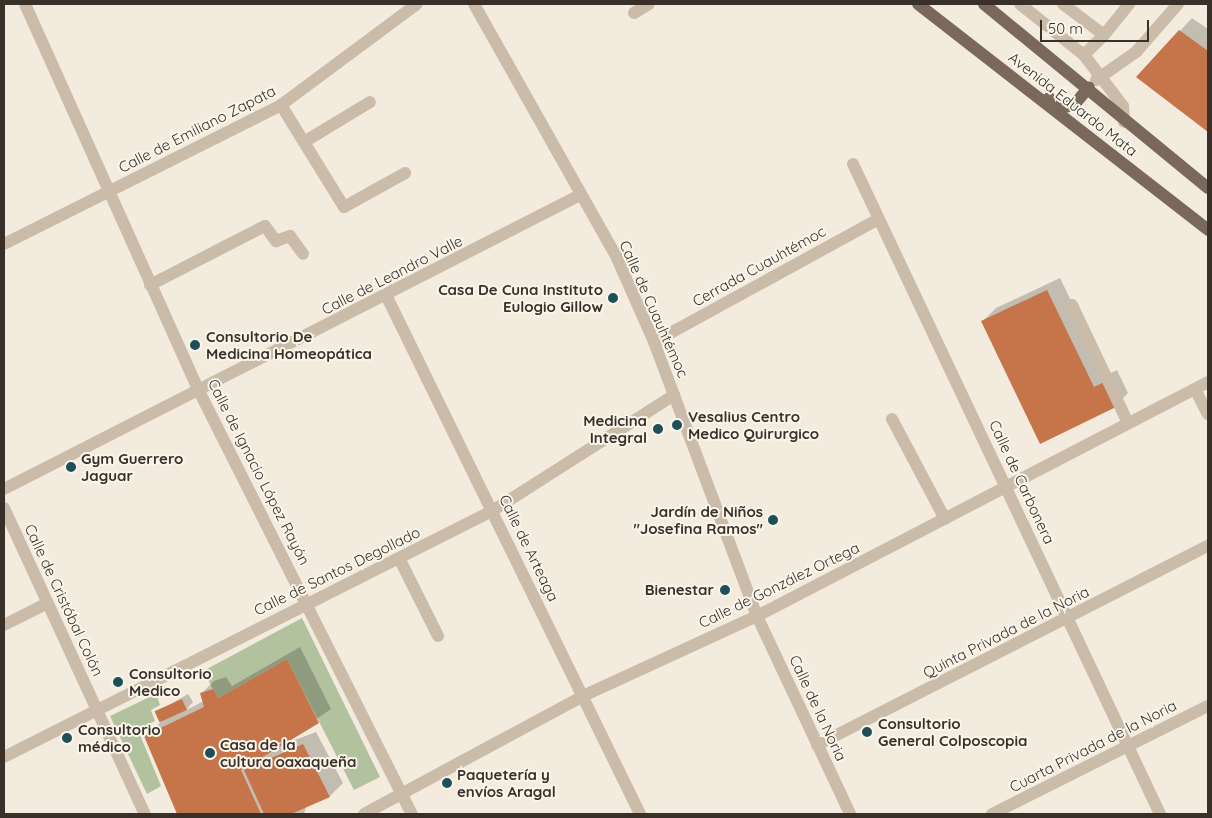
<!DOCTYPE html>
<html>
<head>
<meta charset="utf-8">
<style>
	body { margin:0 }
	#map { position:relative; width:1212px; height:818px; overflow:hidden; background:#f3ebde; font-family:Quicksand,sans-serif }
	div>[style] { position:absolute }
	.green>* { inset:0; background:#b2c29e }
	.shadow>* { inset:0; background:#0003 }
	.building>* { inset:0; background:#c67449; transform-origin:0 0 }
	.minor>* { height:12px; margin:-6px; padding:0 6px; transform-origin:6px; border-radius:6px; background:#cbbcaa }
	.major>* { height:12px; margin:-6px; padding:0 6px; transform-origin:6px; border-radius:6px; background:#7a685a }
	.dots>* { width:14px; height:14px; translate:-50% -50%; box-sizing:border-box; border:2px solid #faf5eb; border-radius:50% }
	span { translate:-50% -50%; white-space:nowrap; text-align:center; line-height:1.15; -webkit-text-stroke:4px #faf5eb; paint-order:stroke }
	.street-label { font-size:15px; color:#383029 }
	.poi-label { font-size:15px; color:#383029; font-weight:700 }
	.right { translate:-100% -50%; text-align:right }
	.left { translate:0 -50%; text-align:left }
	.frame { position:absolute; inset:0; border:5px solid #383029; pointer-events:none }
	.scale { position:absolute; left:1040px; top:20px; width:109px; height:22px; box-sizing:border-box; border:2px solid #383029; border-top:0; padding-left:6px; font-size:15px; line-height:18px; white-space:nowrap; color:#383029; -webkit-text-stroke:4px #faf5eb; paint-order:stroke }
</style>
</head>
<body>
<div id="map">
	<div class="green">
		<div style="clip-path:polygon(302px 618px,380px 777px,354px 790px,287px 659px,218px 698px,203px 671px)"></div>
		<div style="clip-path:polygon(156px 694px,160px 705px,151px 710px,155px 721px,138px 730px,161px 786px,147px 794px,110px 716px)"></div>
	</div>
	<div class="shadow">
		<div style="clip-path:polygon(1192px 18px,1208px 29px,1208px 131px,1137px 77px)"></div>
		<div style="clip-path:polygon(1060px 278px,1107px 375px,1117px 370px,1128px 393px,1116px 406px,983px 321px,996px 308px)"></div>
		<div style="clip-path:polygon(300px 647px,331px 709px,274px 748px,316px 732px,343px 783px,330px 796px,306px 807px,304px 814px,178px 814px,145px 736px,161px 722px,157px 712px,188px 694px,193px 702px,186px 710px,204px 701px,201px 694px,214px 681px,226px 677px,232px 686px)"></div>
	</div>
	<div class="building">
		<div style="clip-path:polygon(1179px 30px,1208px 51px,1208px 132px,1136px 77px)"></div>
		<div style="clip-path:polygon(1047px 290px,1094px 387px,1104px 382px,1116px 407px,1040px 444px,981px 321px)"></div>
		<div style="clip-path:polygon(287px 659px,319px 723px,241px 770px,261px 814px,177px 814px,144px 736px,204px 707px,200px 693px,213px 689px,218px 698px)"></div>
		<div style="left:182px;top:699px;width:12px;height:30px;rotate:66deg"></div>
		<div style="clip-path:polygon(303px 744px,330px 797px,291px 814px,264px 814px,244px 770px)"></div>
	</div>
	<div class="minor">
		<div style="left:25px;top:4px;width:424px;rotate:65.8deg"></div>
		<div style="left:199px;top:391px;width:474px;rotate:63.3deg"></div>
		<div style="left:474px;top:4px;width:291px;rotate:60.6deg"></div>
		<div style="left:617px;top:258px;width:92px;rotate:66.2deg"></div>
		<div style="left:654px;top:342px;width:293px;rotate:69.4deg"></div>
		<div style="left:757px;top:616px;width:219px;rotate:64.8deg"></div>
		<div style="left:1020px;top:4px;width:82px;rotate:38.6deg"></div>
		<div style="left:1084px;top:55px;width:64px;rotate:52.6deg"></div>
		<div style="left:1123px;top:106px;width:16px;rotate:86deg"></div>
		<div style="left:1063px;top:4px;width:51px;rotate:37.1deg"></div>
		<div style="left:1104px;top:35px;width:28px;rotate:135deg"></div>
		<div style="left:634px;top:13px;width:17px;rotate:-31deg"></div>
		<div style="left:1104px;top:35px;width:40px;rotate:-51deg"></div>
		<div style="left:1096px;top:80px;width:49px;rotate:-35deg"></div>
		<div style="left:1136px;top:52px;width:64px;rotate:-48.8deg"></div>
		<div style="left:281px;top:105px;width:120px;rotate:58.3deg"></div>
		<div style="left:344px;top:207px;width:70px;rotate:-29.1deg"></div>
		<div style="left:304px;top:142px;width:77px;rotate:-31.2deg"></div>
		<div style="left:853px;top:164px;width:719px;rotate:64.72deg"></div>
		<div style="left:4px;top:244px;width:310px;rotate:-26.6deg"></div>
		<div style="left:281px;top:105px;width:169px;rotate:-36.6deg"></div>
		<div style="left:150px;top:285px;width:129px;rotate:-27.2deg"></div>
		<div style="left:265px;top:226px;width:19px;rotate:54deg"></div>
		<div style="left:276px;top:241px;width:15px;rotate:-20deg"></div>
		<div style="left:290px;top:236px;width:22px;rotate:54deg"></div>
		<div style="left:387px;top:297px;width:576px;rotate:63.92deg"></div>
		<div style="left:1072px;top:305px;width:131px;rotate:64.6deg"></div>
		<div style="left:654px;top:342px;width:256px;rotate:-28.7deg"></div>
		<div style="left:1195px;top:389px;width:28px;rotate:63deg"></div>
		<div style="left:892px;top:419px;width:113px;rotate:62.1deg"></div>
		<div style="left:4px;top:489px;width:647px;rotate:-27.04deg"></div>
		<div style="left:4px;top:508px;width:337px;rotate:65.3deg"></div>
		<div style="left:400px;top:560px;width:85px;rotate:63.4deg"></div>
		<div style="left:4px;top:625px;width:47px;rotate:-26.6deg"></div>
		<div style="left:817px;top:745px;width:439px;rotate:-27deg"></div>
		<div style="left:4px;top:757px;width:546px;rotate:-26.75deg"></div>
		<div style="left:492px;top:511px;width:216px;rotate:-32.5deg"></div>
		<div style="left:364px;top:814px;width:249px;rotate:-28.3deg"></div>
		<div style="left:583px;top:696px;width:192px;rotate:-24.7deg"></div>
		<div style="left:757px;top:616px;width:508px;rotate:-27.42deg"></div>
		<div style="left:992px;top:814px;width:241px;rotate:-26.6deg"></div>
	</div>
	<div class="major">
		<div style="left:918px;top:4px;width:368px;rotate:37.9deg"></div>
		<div style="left:984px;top:4px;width:290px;rotate:39.4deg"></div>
		<div style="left:1049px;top:98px;width:17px;rotate:31deg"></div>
		<div style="left:1064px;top:107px;width:10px;rotate:-11deg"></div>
		<div style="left:1074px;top:105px;width:23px;rotate:-50deg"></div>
	</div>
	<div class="dots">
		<div style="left:613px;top:298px;background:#1f505a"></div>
		<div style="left:195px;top:345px;background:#1f505a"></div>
		<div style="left:677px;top:425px;background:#1f505a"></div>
		<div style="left:658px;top:429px;background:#1f505a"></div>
		<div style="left:71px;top:467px;background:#1f505a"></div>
		<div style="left:773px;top:520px;background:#1f505a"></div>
		<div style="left:725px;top:590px;background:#1f505a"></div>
		<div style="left:118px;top:682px;background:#1f505a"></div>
		<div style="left:867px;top:732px;background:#1f505a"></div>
		<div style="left:67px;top:738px;background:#1f505a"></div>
		<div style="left:210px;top:753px;background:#1f505a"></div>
		<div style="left:447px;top:783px;background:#1f505a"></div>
	</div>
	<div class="street-label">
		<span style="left:1073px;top:104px;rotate:38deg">Avenida Eduardo Mata</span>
		<span style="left:197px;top:129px;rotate:-27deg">Calle de Emiliano Zapata</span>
		<span style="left:759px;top:266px;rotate:-29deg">Cerrada Cuauhtémoc</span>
		<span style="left:392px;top:275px;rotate:-27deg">Calle de Leandro Valle</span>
		<span style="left:654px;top:309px;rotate:66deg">Calle de Cuauhtémoc</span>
		<span style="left:259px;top:472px;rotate:63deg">Calle de Ignacio López Rayón</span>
		<span style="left:1022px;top:482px;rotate:65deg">Calle de Carbonera</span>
		<span style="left:529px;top:548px;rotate:64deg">Calle de Arteaga</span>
		<span style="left:337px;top:571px;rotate:-26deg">Calle de Santos Degollado</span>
		<span style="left:779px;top:585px;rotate:-26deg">Calle de González Ortega</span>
		<span style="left:64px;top:600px;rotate:65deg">Calle de Cristóbal Colón</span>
		<span style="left:1006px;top:632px;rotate:-27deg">Quinta Privada de la Noria</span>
		<span style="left:818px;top:708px;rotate:65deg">Calle de la Noria</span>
		<span style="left:1093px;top:746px;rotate:-27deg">Cuarta Privada de la Noria</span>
	</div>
	<div class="poi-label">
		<span class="right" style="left:603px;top:298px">Casa De Cuna Instituto<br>Eulogio Gillow</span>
		<span class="left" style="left:206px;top:345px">Consultorio De<br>Medicina Homeopática</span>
		<span class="left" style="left:688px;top:425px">Vesalius Centro<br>Medico Quirurgico</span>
		<span class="right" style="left:647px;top:429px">Medicina<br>Integral</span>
		<span class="left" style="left:81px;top:467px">Gym Guerrero<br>Jaguar</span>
		<span class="right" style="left:763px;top:520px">Jardín de Niños<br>"Josefina Ramos"</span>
		<span class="right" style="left:714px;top:590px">Bienestar</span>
		<span class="left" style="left:129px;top:682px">Consultorio<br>Medico</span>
		<span class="left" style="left:878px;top:732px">Consultorio<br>General Colposcopia</span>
		<span class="left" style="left:78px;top:738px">Consultorio<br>médico</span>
		<span class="left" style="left:220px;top:753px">Casa de la<br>cultura oaxaqueña</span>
		<span class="left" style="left:457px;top:783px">Paquetería y<br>envíos Aragal</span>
	</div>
	<div class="frame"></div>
	<div class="scale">50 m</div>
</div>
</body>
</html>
